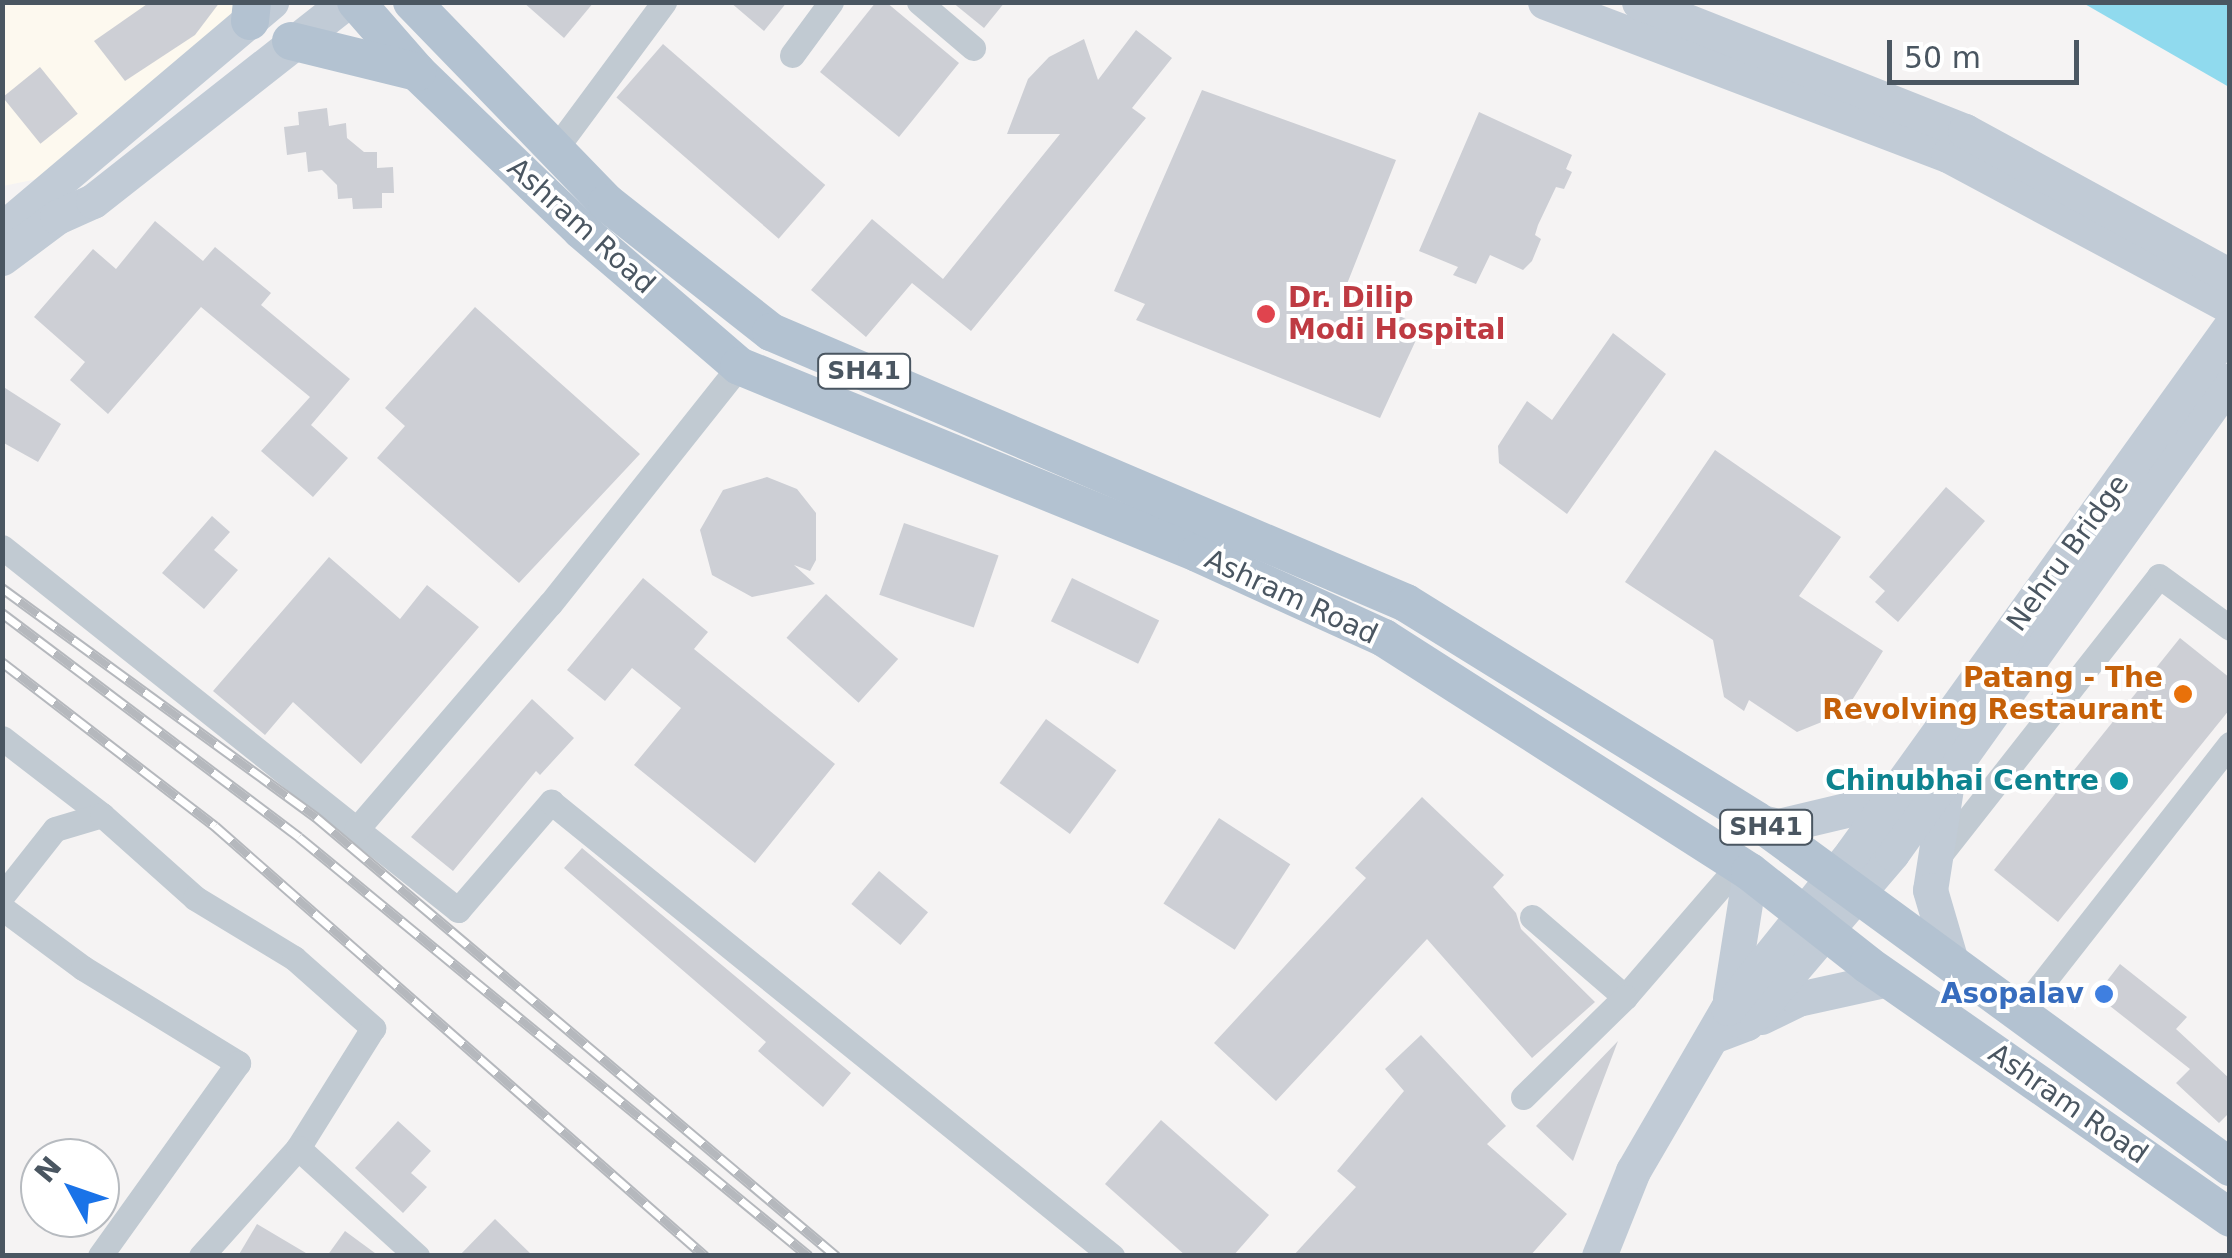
<!DOCTYPE html>
<html>
<head>
<meta charset="utf-8">
<style>
	body { margin:0 }
	#map { position:relative; width:2232px; height:1258px; overflow:hidden; background:#f5f3f3; font-family:"DejaVu Sans",sans-serif }
	div>[style] { position:absolute }
	.commercial>* { inset:0; background:#fdf9ef }
	.water>* { inset:0; background:#90daee }
	.building>* { inset:0; background:#cdcfd5; transform-origin:0 0 }
	.street>* { height:25px; margin:-12.5px; padding:0 12.5px; transform-origin:12.5px; border-radius:12.5px; background:#c1cad2 }
	.secondary>* { height:35px; margin:-17.5px; padding:0 17.5px; transform-origin:17.5px; border-radius:17.5px; background:#c1cbd6 }
	.primary>* { height:38px; margin:-19px; padding:0 19px; transform-origin:19px; border-radius:19px; background:#b3c2d1 }
	.rail>* { height:11px; margin-top:-5.5px; transform-origin:0; background:repeating-linear-gradient(90deg,#fff 0 22px,#b5b8bd 0 44px); box-sizing:border-box; border-block:2px solid #b5b8bd }
	.dots>* { width:28px; height:28px; translate:-50% -50%; box-sizing:border-box; border:5px solid #fff; border-radius:50% }
	span { translate:-50% -50%; white-space:nowrap; text-align:center; line-height:1.15; -webkit-text-stroke:8px #fff; paint-order:stroke }
	.shield-label span { padding:2px 8px; background:#fff; border:2px solid; border-radius:8px; -webkit-text-stroke-width:0 }
	.shield-label { font-size:25px; color:#4a5661; font-weight:700 }
	.street-label { font-size:28px; color:#4a5661 }
	.health-label { font-size:28px; color:#be3a42; font-weight:700 }
	.left { translate:0 -50%; text-align:left }
	.food-label { font-size:28px; color:#c56008; font-weight:700 }
	.right { translate:-100% -50%; text-align:right }
	.culture-label { font-size:28px; color:#0d838f; font-weight:700 }
	.shop-label { font-size:28px; color:#366cbe; font-weight:700 }
	.frame { position:absolute; inset:0; border:5px solid #4a5661; pointer-events:none }
	.north { position:absolute; left:20px; top:1138px; width:100px; height:100px; box-sizing:border-box; background:#fff; border:2px solid #b7bbc0; border-radius:50%; rotate:310deg; font-size:28px; font-weight:700; line-height:40px; text-align:center; color:#4a5661 }
	.north::after { content:''; display:block; margin:auto; width:35px; height:45px; background:#1a73e8; clip-path:polygon(50% 0,100% 100%,50% 72%,0 100%) }
	.scale { position:absolute; left:1887px; top:40px; width:192px; height:45px; box-sizing:border-box; border:5px solid #4a5661; border-top:0; padding-left:12px; font-size:30px; line-height:35px; white-space:nowrap; color:#4a5661; -webkit-text-stroke:8px #fff; paint-order:stroke }
</style>
</head>
<body>
<div id="map">
	<div class="commercial">
		<div style="clip-path:polygon(3px 3px,266px 3px,72px 172px,3px 186px)"></div>
	</div>
	<div class="water">
		<div style="clip-path:polygon(2083px 3px,2229px 3px,2229px 87px)"></div>
	</div>
	<div class="building">
		<div style="clip-path:polygon(150px 2px,220px 2px,195px 35px,125px 81px,94px 41px)"></div>
		<div style="clip-path:polygon(523px 2px,594px 2px,564px 38px)"></div>
		<div style="clip-path:polygon(730px 2px,787px 2px,764px 31px)"></div>
		<div style="clip-path:polygon(876px 2px,886px 2px,959px 63px,899px 137px,820px 72px)"></div>
		<div style="clip-path:polygon(952px 2px,1005px 2px,984px 28px)"></div>
		<div style="clip-path:polygon(1136px 30px,1172px 58px,1132px 108px,1146px 118px,971px 331px,912px 283px,866px 337px,811px 290px,872px 219px,943px 279px,1060px 134px,1007px 134px,1028px 79px,1049px 57px,1084px 39px,1098px 80px)"></div>
		<div style="left:663px;top:44px;width:215px;height:71px;rotate:41deg"></div>
		<div style="left:40px;top:67px;width:60px;height:48px;rotate:51deg"></div>
		<div style="clip-path:polygon(1202px 90px,1396px 160px,1345px 289px,1422px 327px,1380px 418px,1136px 320px,1145px 304px,1114px 291px)"></div>
		<div style="clip-path:polygon(327px 108px,329px 126px,346px 123px,347px 138px,364px 152px,377px 152px,377px 168px,393px 167px,394px 193px,382px 193px,382px 208px,353px 209px,352px 198px,338px 199px,337px 185px,322px 170px,308px 172px,306px 152px,287px 155px,284px 127px,299px 125px,298px 112px)"></div>
		<div style="clip-path:polygon(1479px 112px,1572px 155px,1566px 169px,1572px 172px,1564px 189px,1556px 187px,1538px 225px,1535px 235px,1541px 239px,1532px 261px,1523px 270px,1490px 255px,1476px 284px,1453px 275px,1458px 267px,1419px 251px)"></div>
		<div style="clip-path:polygon(155px 221px,203px 261px,215px 247px,271px 293px,261px 305px,350px 379px,311px 425px,348px 458px,313px 497px,261px 451px,310px 397px,201px 307px,108px 414px,70px 380px,85px 362px,34px 317px,93px 249px,116px 269px)"></div>
		<div style="clip-path:polygon(475px 307px,640px 454px,519px 583px,377px 458px,405px 426px,385px 408px)"></div>
		<div style="clip-path:polygon(1613px 333px,1666px 374px,1567px 514px,1499px 463px,1498px 446px,1527px 401px,1552px 420px)"></div>
		<div style="clip-path:polygon(2px 386px,61px 424px,38px 462px,2px 442px)"></div>
		<div style="clip-path:polygon(1715px 450px,1841px 537px,1799px 596px,1883px 651px,1844px 713px,1797px 732px,1749px 700px,1744px 711px,1724px 697px,1713px 640px,1625px 582px)"></div>
		<div style="clip-path:polygon(767px 477px,797px 489px,816px 513px,816px 560px,810px 571px,794px 565px,815px 584px,752px 597px,712px 575px,700px 530px,723px 490px)"></div>
		<div style="clip-path:polygon(1946px 487px,1985px 521px,1898px 622px,1875px 602px,1885px 591px,1869px 577px)"></div>
		<div style="clip-path:polygon(212px 516px,230px 532px,214px 550px,238px 570px,204px 609px,162px 573px)"></div>
		<div style="left:904px;top:523px;width:100px;height:76px;rotate:19deg"></div>
		<div style="clip-path:polygon(329px 557px,400px 619px,427px 585px,479px 627px,361px 764px,293px 702px,265px 735px,213px 691px)"></div>
		<div style="clip-path:polygon(643px 578px,708px 632px,694px 649px,835px 764px,755px 863px,634px 765px,681px 708px,632px 668px,605px 701px,567px 670px)"></div>
		<div style="left:1072px;top:578px;width:97px;height:48px;rotate:26deg"></div>
		<div style="left:826px;top:594px;width:97px;height:59px;rotate:42deg"></div>
		<div style="clip-path:polygon(2180px 638px,2230px 678px,2230px 709px,2058px 922px,1994px 870px)"></div>
		<div style="clip-path:polygon(532px 699px,574px 738px,540px 775px,536px 771px,453px 871px,411px 837px)"></div>
		<div style="left:1046px;top:719px;width:87px;height:79px;rotate:36deg"></div>
		<div style="clip-path:polygon(1422px 797px,1504px 875px,1493px 887px,1516px 913px,1521px 929px,1595px 1002px,1532px 1058px,1427px 939px,1276px 1101px,1214px 1043px,1366px 878px,1355px 868px)"></div>
		<div style="left:1219px;top:818px;width:85px;height:102px;rotate:33deg"></div>
		<div style="clip-path:polygon(582px 848px,851px 1073px,823px 1107px,758px 1051px,766px 1042px,564px 868px)"></div>
		<div style="left:879px;top:871px;width:64px;height:43px;rotate:40deg"></div>
		<div style="clip-path:polygon(2120px 964px,2187px 1017px,2176px 1029px,2230px 1079px,2230px 1112px,2219px 1123px,2176px 1083px,2190px 1069px,2096px 995px)"></div>
		<div style="clip-path:polygon(1421px 1035px,1506px 1126px,1487px 1144px,1567px 1214px,1530px 1256px,1293px 1256px,1356px 1187px,1337px 1171px,1404px 1091px,1385px 1069px)"></div>
		<div style="clip-path:polygon(1618px 1041px,1594px 1104px,1573px 1161px,1536px 1126px)"></div>
		<div style="clip-path:polygon(1161px 1120px,1269px 1215px,1233px 1256px,1186px 1256px,1105px 1184px)"></div>
		<div style="clip-path:polygon(398px 1121px,431px 1151px,411px 1173px,427px 1187px,403px 1213px,355px 1168px)"></div>
		<div style="clip-path:polygon(495px 1219px,533px 1256px,459px 1256px)"></div>
		<div style="clip-path:polygon(257px 1224px,311px 1256px,238px 1256px)"></div>
		<div style="clip-path:polygon(345px 1231px,379px 1256px,327px 1256px)"></div>
	</div>
	<div class="street">
		<div style="left:919px;top:2px;width:71px;rotate:40.4deg"></div>
		<div style="left:792px;top:55px;width:66px;rotate:-53.7deg"></div>
		<div style="left:556px;top:148px;width:182px;rotate:-53.5deg"></div>
		<div style="left:2px;top:547px;width:583px;rotate:38.52deg"></div>
		<div style="left:458px;top:910px;width:143px;rotate:-49.3deg"></div>
		<div style="left:551px;top:802px;width:722px;rotate:38.98deg"></div>
		<div style="left:2px;top:738px;width:126px;rotate:37.6deg"></div>
		<div style="left:356px;top:830px;width:298px;rotate:-49.4deg"></div>
		<div style="left:550px;top:604px;width:304px;rotate:-51.5deg"></div>
		<div style="left:1935px;top:861px;width:362px;rotate:-51.8deg"></div>
		<div style="left:2159px;top:576px;width:88px;rotate:36.2deg"></div>
		<div style="left:2px;top:896px;width:85px;rotate:-51.7deg"></div>
		<div style="left:55px;top:829px;width:49px;rotate:-16.6deg"></div>
		<div style="left:102px;top:815px;width:125px;rotate:41.7deg"></div>
		<div style="left:195px;top:898px;width:116px;rotate:31.2deg"></div>
		<div style="left:294px;top:958px;width:106px;rotate:41.5deg"></div>
		<div style="left:373px;top:1028px;width:142px;rotate:122deg"></div>
		<div style="left:298px;top:1148px;width:145px;rotate:131.9deg"></div>
		<div style="left:2px;top:908px;width:101px;rotate:36.5deg"></div>
		<div style="left:83px;top:968px;width:182px;rotate:31.5deg"></div>
		<div style="left:238px;top:1063px;width:237px;rotate:125.6deg"></div>
		<div style="left:1532px;top:917px;width:123px;rotate:40.7deg"></div>
		<div style="left:1625px;top:997px;width:174px;rotate:-49.2deg"></div>
		<div style="left:2022px;top:1009px;width:337px;rotate:-51.9deg"></div>
		<div style="left:1523px;top:1097px;width:143px;rotate:-44.4deg"></div>
		<div style="left:298px;top:1148px;width:161px;rotate:42.2deg"></div>
	</div>
	<div class="secondary">
		<div style="left:1545px;top:2px;width:431px;rotate:20.8deg"></div>
		<div style="left:1948px;top:155px;width:320px;rotate:28.2deg"></div>
		<div style="left:1639px;top:2px;width:351px;rotate:21.6deg"></div>
		<div style="left:1965px;top:131px;width:302px;rotate:28.7deg"></div>
		<div style="left:7px;top:225px;width:346px;rotate:-40.2deg"></div>
		<div style="left:2px;top:258px;width:69px;rotate:-36.7deg"></div>
		<div style="left:57px;top:217px;width:39px;rotate:-24deg"></div>
		<div style="left:93px;top:201px;width:322px;rotate:-38.2deg"></div>
		<div style="left:1946px;top:788px;width:103px;rotate:98.9deg"></div>
		<div style="left:1930px;top:890px;width:71px;rotate:73.6deg"></div>
		<div style="left:1757px;top:821px;width:23px;rotate:13deg"></div>
		<div style="left:1779px;top:826px;width:116px;rotate:-13.4deg"></div>
		<div style="left:1730px;top:998px;width:128px;rotate:-81deg"></div>
		<div style="left:1761px;top:1017px;width:41px;rotate:-25.9deg"></div>
		<div style="left:1798px;top:999px;width:93px;rotate:-12.4deg"></div>
		<div style="left:1713px;top:1036px;width:36px;rotate:-21deg"></div>
		<div style="left:1747px;top:1023px;width:223px;rotate:-49.5deg"></div>
		<div style="left:1892px;top:853px;width:581px;rotate:-54.45deg"></div>
		<div style="left:1599px;top:1256px;width:92px;rotate:-68.2deg"></div>
		<div style="left:1633px;top:1171px;width:189px;rotate:-59.8deg"></div>
		<div style="left:1728px;top:1008px;width:198px;rotate:-51.3deg"></div>
		<div style="left:1852px;top:853px;width:648px;rotate:-54.3deg"></div>
	</div>
	<div class="primary">
		<div style="left:356px;top:2px;width:93px;rotate:48.9deg"></div>
		<div style="left:417px;top:72px;width:228px;rotate:43.9deg"></div>
		<div style="left:581px;top:230px;width:208px;rotate:40.7deg"></div>
		<div style="left:739px;top:366px;width:495px;rotate:22.2deg"></div>
		<div style="left:1197px;top:553px;width:205px;rotate:24.4deg"></div>
		<div style="left:1384px;top:638px;width:434px;rotate:32.6deg"></div>
		<div style="left:1750px;top:872px;width:150px;rotate:38.2deg"></div>
		<div style="left:1868px;top:965px;width:442px;rotate:34.9deg"></div>
		<div style="left:412px;top:2px;width:280px;rotate:45.9deg"></div>
		<div style="left:607px;top:203px;width:209px;rotate:38.2deg"></div>
		<div style="left:771px;top:332px;width:690px;rotate:23.11deg"></div>
		<div style="left:1406px;top:603px;width:413px;rotate:31.8deg"></div>
		<div style="left:1757px;top:821px;width:586px;rotate:36.19deg"></div>
		<div style="left:250px;top:21px;width:19px;rotate:-84deg"></div>
		<div style="left:291px;top:41px;width:130px;rotate:13.8deg"></div>
	</div>
	<div class="rail">
		<div style="left:2px;top:588px;width:389px;rotate:36.1deg"></div>
		<div style="left:316px;top:817px;width:681px;rotate:40.17deg"></div>
		<div style="left:2px;top:613px;width:372px;rotate:37deg"></div>
		<div style="left:299px;top:837px;width:660px;rotate:39.41deg"></div>
		<div style="left:2px;top:662px;width:269px;rotate:37.6deg"></div>
		<div style="left:215px;top:826px;width:652px;rotate:41.27deg"></div>
	</div>
	<div class="dots">
		<div style="left:1266px;top:314px;background:#e0444e"></div>
		<div style="left:2183px;top:694px;background:#e8710a"></div>
		<div style="left:2119px;top:781px;background:#0f9aa8"></div>
		<div style="left:2104px;top:994px;background:#3f7fe0"></div>
	</div>
	<div class="shield-label">
		<span style="left:864px;top:371px">SH41</span>
		<span style="left:1766px;top:827px">SH41</span>
	</div>
	<div class="street-label">
		<span style="left:581px;top:226px;rotate:42deg">Ashram Road</span>
		<span style="left:2068px;top:553px;rotate:-54deg">Nehru Bridge</span>
		<span style="left:1291px;top:597px;rotate:25deg">Ashram Road</span>
		<span style="left:2068px;top:1104px;rotate:35deg">Ashram Road</span>
	</div>
	<div class="health-label">
		<span class="left" style="left:1288px;top:314px">Dr. Dilip<br>Modi Hospital</span>
	</div>
	<div class="food-label">
		<span class="right" style="left:2163px;top:694px">Patang - The<br>Revolving Restaurant</span>
	</div>
	<div class="culture-label">
		<span class="right" style="left:2099px;top:781px">Chinubhai Centre</span>
	</div>
	<div class="shop-label">
		<span class="right" style="left:2084px;top:994px">Asopalav</span>
	</div>
	<div class="frame"></div>
	<div class="north">N</div>
	<div class="scale">50 m</div>
</div>
</body>
</html>
